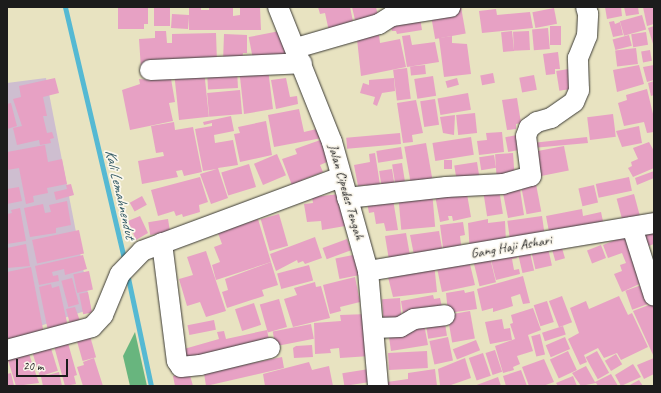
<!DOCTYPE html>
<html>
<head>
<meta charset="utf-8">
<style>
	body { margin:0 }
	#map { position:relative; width:661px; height:393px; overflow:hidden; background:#e8e3c1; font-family:Caveat,sans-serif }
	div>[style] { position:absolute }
	.industrial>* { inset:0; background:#cebed0 }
	.forest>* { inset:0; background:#68b57e }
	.stream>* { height:5px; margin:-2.5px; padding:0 2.5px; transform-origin:2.5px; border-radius:2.5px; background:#55b9d3 }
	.building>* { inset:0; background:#e7a1c4; transform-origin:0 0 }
	.roads { filter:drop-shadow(0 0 1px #3b3a35) drop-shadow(0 0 1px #3b3a35) }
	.minor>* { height:20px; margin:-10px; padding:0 10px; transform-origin:10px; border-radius:10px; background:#fff }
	span { translate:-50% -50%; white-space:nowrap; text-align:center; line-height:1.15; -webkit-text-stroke:3.5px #fbf7ec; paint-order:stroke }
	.street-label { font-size:14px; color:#1c1c1c }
	.water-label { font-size:15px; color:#335b65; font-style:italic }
	.frame { position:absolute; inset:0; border:8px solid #1c1c1c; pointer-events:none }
	.scale { position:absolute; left:16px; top:359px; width:52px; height:18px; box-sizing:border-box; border:2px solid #1c1c1c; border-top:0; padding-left:5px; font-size:12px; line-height:14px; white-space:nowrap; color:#1c1c1c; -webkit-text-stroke:3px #fbf7ec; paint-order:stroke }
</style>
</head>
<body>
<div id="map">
	<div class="industrial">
		<div style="clip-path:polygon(46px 78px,91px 309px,7px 337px,7px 83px)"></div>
	</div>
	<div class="forest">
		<div style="clip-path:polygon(135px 332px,147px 386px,130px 386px,123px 356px)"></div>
	</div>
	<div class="stream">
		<div style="left:65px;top:7px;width:263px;rotate:76.8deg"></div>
		<div style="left:127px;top:273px;width:116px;rotate:78deg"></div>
	</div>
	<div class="building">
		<div style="clip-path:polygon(118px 7px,148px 7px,148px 24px,144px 24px,144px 29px,118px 29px)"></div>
		<div style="left:154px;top:7px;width:16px;height:19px"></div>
		<div style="clip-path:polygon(189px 7px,201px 7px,201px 10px,209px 10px,209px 7px,233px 7px,233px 16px,240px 15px,240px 7px,260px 7px,261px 30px,189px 30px,189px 17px,188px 29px,171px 28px,172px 14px,189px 15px)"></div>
		<div style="clip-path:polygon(318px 7px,350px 7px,355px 31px,330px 36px,325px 13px,320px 14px)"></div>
		<div style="clip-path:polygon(352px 7px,376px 7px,378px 16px,355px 20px)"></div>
		<div style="left:461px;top:7px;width:27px;height:31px;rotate:80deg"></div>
		<div style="clip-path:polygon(605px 7px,621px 7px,622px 16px,607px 19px)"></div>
		<div style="clip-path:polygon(624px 7px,638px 7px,639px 14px,626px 16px)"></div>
		<div style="clip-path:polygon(643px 7px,653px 7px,654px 24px,647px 26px)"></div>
		<div style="left:554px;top:8px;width:16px;height:22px;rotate:79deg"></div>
		<div style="clip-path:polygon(496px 9px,497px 15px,530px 12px,533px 28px,482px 33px,479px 11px)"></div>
		<div style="clip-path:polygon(419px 12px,422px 30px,397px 34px,396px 31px,392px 31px,390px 22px)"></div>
		<div style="left:642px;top:15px;width:15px;height:23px;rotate:74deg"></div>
		<div style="clip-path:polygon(614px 21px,615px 24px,620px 22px,623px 35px,613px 37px,609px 22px)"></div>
		<div style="left:550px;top:26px;width:11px;height:19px"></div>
		<div style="clip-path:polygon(654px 26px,654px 47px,648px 28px)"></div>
		<div style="left:548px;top:28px;width:21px;height:16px;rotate:85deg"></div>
		<div style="left:285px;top:30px;width:26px;height:37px;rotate:79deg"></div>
		<div style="clip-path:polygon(155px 31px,166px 31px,167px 43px,172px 43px,172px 34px,216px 33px,217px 62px,141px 69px,139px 39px,155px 38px)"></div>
		<div style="left:512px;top:31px;width:20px;height:11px;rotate:84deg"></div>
		<div style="left:529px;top:31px;width:19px;height:16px;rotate:87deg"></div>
		<div style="left:646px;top:32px;width:13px;height:15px;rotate:81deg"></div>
		<div style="clip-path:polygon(224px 34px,247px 35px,247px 53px,243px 53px,242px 62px,223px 62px)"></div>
		<div style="clip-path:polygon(379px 35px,380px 43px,400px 39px,406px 67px,361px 76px,357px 39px)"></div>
		<div style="clip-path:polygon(410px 35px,412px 45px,435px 42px,439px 62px,407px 67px,402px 36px)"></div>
		<div style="left:629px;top:35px;width:11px;height:17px;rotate:75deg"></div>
		<div style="clip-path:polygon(452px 36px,452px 43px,467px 44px,471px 74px,444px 77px,439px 38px)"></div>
		<div style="left:636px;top:48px;width:16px;height:21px;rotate:83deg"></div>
		<div style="left:650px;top:50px;width:11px;height:9px;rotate:80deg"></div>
		<div style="clip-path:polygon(558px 52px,560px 69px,555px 69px,555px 74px,546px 75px,543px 54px)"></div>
		<div style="left:425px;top:65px;width:9px;height:15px;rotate:84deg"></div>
		<div style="clip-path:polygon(639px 65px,644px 84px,617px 92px,613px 70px)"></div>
		<div style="clip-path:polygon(654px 65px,654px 80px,647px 82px,643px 67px)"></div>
		<div style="clip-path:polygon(239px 68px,268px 69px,273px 109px,244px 114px)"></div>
		<div style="left:407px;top:68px;width:31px;height:14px;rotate:83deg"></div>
		<div style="left:575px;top:68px;width:20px;height:19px;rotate:81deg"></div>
		<div style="left:237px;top:69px;width:19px;height:30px;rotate:87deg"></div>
		<div style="left:204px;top:70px;width:47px;height:30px;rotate:84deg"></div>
		<div style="clip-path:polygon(170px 73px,175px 102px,169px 103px,173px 121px,130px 130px,122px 90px,140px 84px,139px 79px,152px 80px)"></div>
		<div style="left:493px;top:73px;width:10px;height:13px;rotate:79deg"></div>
		<div style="left:534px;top:75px;width:15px;height:15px;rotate:79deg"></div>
		<div style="left:433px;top:76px;width:20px;height:19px;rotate:81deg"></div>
		<div style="clip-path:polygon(55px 78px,59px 93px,43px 97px,47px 116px,43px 116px,47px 133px,52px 132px,54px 138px,50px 139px,51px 143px,40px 145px,39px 140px,17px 145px,13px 128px,22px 126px,13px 99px,21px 97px,19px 86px)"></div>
		<div style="clip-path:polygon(286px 78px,290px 97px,297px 96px,298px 104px,276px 109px,271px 80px)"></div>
		<div style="clip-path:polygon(394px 78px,395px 91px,382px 93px,377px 106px,373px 104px,375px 97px,360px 93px,363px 83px,369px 85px,369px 80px)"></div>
		<div style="left:457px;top:78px;width:7px;height:12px;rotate:74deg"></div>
		<div style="clip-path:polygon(654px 81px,654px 95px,651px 96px,648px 83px)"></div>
		<div style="clip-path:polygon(647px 89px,654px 118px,654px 132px,647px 133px,644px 122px,624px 126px,618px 103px,627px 100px,626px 95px)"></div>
		<div style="left:240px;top:90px;width:24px;height:33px;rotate:85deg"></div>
		<div style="left:468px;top:93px;width:17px;height:31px;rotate:80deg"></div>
		<div style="clip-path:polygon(517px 98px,521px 123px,516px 124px,516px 129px,507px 130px,502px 100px)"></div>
		<div style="left:435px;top:99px;width:26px;height:15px;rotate:81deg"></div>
		<div style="clip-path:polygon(416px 100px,423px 133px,412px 135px,413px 142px,403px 143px,397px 103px)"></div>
		<div style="clip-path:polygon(11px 103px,17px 126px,7px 129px,7px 104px)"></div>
		<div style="clip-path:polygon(299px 109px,304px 132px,321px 128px,322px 138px,274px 147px,268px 115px)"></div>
		<div style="left:475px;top:113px;width:20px;height:19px;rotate:84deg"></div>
		<div style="left:613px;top:114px;width:23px;height:26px;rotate:83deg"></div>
		<div style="clip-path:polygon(455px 115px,454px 135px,443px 133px,440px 117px)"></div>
		<div style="clip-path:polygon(231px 116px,234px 131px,214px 135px,215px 143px,233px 140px,238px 165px,218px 168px,228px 198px,211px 204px,200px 174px,217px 169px,203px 171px,195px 129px,212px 126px,212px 123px,204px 125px,203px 122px)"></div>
		<div style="clip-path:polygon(266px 121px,272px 155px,240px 162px,234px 134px,240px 133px,238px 127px)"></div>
		<div style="clip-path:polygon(174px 122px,175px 130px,193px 127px,202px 172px,184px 176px,182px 170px,176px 171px,178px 177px,142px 184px,138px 161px,164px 156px,163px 152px,156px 153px,151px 126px)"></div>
		<div style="clip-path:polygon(639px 126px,642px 143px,622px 147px,616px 131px)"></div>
		<div style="clip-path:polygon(502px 132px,504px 152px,479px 155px,477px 141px,487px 140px,486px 133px)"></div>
		<div style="left:400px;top:133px;width:11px;height:54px;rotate:85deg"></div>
		<div style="left:522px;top:134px;width:15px;height:17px;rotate:79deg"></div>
		<div style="left:471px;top:137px;width:18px;height:39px;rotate:81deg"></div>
		<div style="clip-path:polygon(587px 137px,588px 143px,532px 148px,532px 143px)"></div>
		<div style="clip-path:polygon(326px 138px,334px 159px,320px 165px,323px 172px,302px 180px,303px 184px,293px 188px,282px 159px,297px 154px,295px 149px)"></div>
		<div style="clip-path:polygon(649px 142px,654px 151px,654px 168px,633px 177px,628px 168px,632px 166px,631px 162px,638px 159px,633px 148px)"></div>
		<div style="left:426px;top:143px;width:39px;height:22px;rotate:80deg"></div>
		<div style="clip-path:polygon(45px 145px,48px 162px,62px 159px,67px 184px,47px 188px,48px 193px,33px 196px,34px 202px,26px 204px,19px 168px,7px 170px,7px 152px)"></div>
		<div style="left:564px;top:146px;width:25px;height:32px;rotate:79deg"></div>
		<div style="left:401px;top:147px;width:12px;height:25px;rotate:81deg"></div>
		<div style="clip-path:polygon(375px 153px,381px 191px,368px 192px,366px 185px,358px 186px,354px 165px,370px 162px,369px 154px)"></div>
		<div style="left:513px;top:153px;width:26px;height:18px;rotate:86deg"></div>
		<div style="left:277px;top:154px;width:23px;height:25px;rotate:67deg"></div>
		<div style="left:494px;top:155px;width:13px;height:15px;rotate:81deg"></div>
		<div style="left:444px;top:160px;width:8px;height:9px"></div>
		<div style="left:477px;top:162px;width:20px;height:23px;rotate:81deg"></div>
		<div style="left:402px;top:163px;width:24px;height:10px;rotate:81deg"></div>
		<div style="left:249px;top:164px;width:24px;height:29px;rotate:73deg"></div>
		<div style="left:392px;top:169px;width:19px;height:13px;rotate:81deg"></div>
		<div style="clip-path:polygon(654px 171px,654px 178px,637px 185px,635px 178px)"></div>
		<div style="clip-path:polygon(200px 177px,208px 202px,199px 205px,200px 212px,183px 217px,182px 214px,176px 216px,174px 211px,158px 216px,151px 190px)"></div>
		<div style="left:629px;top:177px;width:14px;height:34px;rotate:78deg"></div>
		<div style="left:535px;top:179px;width:33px;height:15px;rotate:79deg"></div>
		<div style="clip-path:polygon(519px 183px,524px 215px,508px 218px,503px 193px)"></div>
		<div style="clip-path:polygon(71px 184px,74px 195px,56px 200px,54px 192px,67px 189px,66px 185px)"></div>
		<div style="left:594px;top:185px;width:18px;height:16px;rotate:77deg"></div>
		<div style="clip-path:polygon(19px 187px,22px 201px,7px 204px,7px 189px)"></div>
		<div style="left:499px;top:189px;width:25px;height:16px;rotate:81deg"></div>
		<div style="left:432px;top:191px;width:36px;height:34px;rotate:85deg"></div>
		<div style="clip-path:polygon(392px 193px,398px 230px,386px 231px,384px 223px,376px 224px,374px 212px,369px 213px,366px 197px)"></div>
		<div style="clip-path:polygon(340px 194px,351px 225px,322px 230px,321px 221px,307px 222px,304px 204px,313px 203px,312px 197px)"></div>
		<div style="clip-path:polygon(467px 194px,471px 217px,453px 221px,452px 216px,448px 216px,449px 220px,440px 222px,435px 195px)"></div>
		<div style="left:634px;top:194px;width:28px;height:18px;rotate:75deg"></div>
		<div style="left:142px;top:196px;width:10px;height:14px;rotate:61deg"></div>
		<div style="clip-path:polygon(67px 201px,71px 225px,56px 228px,56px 233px,30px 237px,24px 208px,43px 204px,45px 213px,51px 212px,49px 205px)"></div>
		<div style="clip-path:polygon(20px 208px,26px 241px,7px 244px,7px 214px,12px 213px,11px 210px)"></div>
		<div style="clip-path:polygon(582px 209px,583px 216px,601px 212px,604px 226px,550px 237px,546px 216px)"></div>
		<div style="left:279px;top:214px;width:33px;height:19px;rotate:74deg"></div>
		<div style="clip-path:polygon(140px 216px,148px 233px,136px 240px,128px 221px)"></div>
		<div style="left:542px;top:216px;width:21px;height:35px;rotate:82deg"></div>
		<div style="left:168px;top:219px;width:13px;height:20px;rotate:81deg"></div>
		<div style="clip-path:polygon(258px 219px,271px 262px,216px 280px,212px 265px,220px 262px,214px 247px,222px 244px,218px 233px)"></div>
		<div style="clip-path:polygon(488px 219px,488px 223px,505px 221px,506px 242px,470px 253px,468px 223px)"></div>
		<div style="clip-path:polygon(463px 222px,465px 235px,460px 236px,462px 252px,444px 255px,440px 225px)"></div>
		<div style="clip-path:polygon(654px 224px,654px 244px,646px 247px,641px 228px)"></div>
		<div style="left:79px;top:230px;width:24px;height:48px;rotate:78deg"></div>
		<div style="clip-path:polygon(439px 231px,443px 254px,414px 255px,410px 235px)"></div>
		<div style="clip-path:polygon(406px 233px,411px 261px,389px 260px,385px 236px)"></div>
		<div style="clip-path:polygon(630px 234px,648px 280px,622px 292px,614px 274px,622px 271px,620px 265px,626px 263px,622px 253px,608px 258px,603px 245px)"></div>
		<div style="clip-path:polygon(315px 237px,322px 258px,305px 264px,303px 261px,298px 263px,297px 260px,276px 271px,270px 254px)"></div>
		<div style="left:347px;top:239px;width:12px;height:26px;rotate:70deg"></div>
		<div style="left:560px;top:241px;width:18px;height:10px;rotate:74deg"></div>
		<div style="clip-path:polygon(26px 244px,30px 266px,7px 268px,7px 248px)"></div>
		<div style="left:547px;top:244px;width:22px;height:17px;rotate:77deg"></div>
		<div style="left:601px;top:245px;width:14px;height:15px;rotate:69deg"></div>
		<div style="left:529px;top:248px;width:23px;height:12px;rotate:77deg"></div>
		<div style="clip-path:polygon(206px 251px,226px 311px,206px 317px,200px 302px,187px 306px,179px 279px,193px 275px,187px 257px)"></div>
		<div style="clip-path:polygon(515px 251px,517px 258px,512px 259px,514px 270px,519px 269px,520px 274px,496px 280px,489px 252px)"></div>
		<div style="left:358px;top:254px;width:21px;height:23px;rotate:79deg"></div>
		<div style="left:489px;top:254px;width:29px;height:17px;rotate:76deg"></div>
		<div style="clip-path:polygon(83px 255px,87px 269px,65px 275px,64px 269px,52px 272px,53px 276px,58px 275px,59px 281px,39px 285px,35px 266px)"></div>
		<div style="clip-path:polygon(468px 256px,475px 285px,442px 292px,437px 268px)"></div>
		<div style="clip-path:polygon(271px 262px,278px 285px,262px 290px,264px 296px,227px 308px,222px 292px,228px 290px,225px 279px)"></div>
		<div style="clip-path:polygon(434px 263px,437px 292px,393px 297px,388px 277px)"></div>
		<div style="left:309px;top:265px;width:16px;height:33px;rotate:75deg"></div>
		<div style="clip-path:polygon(31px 267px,44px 334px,7px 339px,7px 272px)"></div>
		<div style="left:89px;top:271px;width:19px;height:16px;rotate:78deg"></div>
		<div style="clip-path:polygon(523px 276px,530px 303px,523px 304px,520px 294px,511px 297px,513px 306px,493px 312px,493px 308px,482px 311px,477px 289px)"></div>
		<div style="clip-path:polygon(355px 277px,360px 302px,340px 307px,341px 311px,330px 314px,323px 285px)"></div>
		<div style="left:72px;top:278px;width:27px;height:11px;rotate:75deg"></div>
		<div style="clip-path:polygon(315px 282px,316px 287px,321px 286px,330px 318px,293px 327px,284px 299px,297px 295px,294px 288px)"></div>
		<div style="left:647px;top:283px;width:20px;height:23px;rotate:70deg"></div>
		<div style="clip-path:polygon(51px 284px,52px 288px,59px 286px,68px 327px,48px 331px,39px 287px)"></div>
		<div style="clip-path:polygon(464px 290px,465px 293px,474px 291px,477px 309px,448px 313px,446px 293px)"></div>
		<div style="left:88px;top:292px;width:21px;height:9px;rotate:79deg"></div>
		<div style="clip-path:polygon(433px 295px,434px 299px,440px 298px,442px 307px,404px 319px,401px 301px)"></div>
		<div style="left:562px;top:296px;width:28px;height:14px;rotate:69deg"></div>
		<div style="clip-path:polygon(619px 296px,628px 315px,632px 313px,648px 347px,621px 360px,617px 353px,604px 358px,598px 348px,584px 355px,587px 362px,580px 365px,568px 339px,579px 333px,570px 308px,586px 301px,589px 309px)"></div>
		<div style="left:400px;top:298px;width:26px;height:18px;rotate:86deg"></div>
		<div style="left:279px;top:299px;width:29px;height:20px;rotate:74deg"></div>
		<div style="left:547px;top:301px;width:22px;height:14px;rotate:72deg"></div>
		<div style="left:254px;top:303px;width:23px;height:20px;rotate:72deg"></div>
		<div style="clip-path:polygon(654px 303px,654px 357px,633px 311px)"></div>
		<div style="clip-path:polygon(75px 307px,80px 321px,70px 324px,66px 309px)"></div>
		<div style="clip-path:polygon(533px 308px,541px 330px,528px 335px,533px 351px,517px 356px,520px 364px,513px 367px,514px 370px,503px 373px,495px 346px,515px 339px,510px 324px,513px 323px,511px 315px)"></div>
		<div style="left:470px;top:311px;width:28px;height:23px;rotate:80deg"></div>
		<div style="clip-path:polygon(368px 314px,370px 356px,340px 358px,339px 348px,330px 349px,331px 353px,315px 354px,314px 323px,341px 321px,340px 315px)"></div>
		<div style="left:444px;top:317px;width:19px;height:19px;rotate:81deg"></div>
		<div style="clip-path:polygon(423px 319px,428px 345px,391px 351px,388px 330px)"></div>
		<div style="clip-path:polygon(502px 319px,504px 329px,510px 328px,512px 340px,490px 344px,485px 322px)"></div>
		<div style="left:214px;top:320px;width:10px;height:27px;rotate:79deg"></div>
		<div style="left:311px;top:324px;width:15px;height:39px;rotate:79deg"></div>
		<div style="left:563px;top:326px;width:9px;height:22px;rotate:72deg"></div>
		<div style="clip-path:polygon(267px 330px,270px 345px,187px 366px,184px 349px,219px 339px,217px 332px,224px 331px,226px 339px)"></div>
		<div style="left:540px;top:334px;width:21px;height:9px;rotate:76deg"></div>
		<div style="left:90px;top:336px;width:22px;height:14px;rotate:74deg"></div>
		<div style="left:448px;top:337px;width:24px;height:19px;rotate:78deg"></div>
		<div style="left:565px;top:337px;width:13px;height:21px;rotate:67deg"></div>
		<div style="left:476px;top:340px;width:11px;height:25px;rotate:68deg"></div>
		<div style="clip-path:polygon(68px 343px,77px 375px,74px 376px,76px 384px,65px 386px,54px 346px)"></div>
		<div style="left:50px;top:345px;width:27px;height:19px;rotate:73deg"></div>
		<div style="clip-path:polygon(312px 345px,313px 357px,294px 358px,293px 348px,296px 346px)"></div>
		<div style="left:495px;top:350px;width:23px;height:10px;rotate:72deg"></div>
		<div style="clip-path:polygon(28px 351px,39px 383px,16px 386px,7px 357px)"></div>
		<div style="left:427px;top:351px;width:17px;height:39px;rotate:87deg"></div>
		<div style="left:568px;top:351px;width:21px;height:20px;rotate:65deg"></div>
		<div style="left:597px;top:351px;width:25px;height:13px;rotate:61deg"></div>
		<div style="left:483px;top:353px;width:24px;height:15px;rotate:71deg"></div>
		<div style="left:616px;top:354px;width:12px;height:13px;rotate:59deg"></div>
		<div style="clip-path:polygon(282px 357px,284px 368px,206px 386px,204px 373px)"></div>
		<div style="clip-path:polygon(94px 358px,103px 386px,83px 386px,77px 367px,84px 365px,83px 362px)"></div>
		<div style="clip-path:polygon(465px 358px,471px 378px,451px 385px,440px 385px,438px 369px)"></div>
		<div style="clip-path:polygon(654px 358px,654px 374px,644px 379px,637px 365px)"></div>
		<div style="clip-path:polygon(544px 359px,554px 382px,543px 386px,529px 386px,522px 367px)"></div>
		<div style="clip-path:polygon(309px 362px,312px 370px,329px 366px,333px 386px,265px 386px,263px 374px)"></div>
		<div style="clip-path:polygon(633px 364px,641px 377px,621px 386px,615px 375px)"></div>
		<div style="clip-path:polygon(586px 366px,595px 382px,611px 374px,618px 386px,598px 386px,596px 383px,581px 386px,572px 373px)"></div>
		<div style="left:369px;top:369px;width:13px;height:27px;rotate:81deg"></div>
		<div style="clip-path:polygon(435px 369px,437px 386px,388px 386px,387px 382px,408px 379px,408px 373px)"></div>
		<div style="clip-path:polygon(521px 370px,527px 386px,506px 386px,503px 376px)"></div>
		<div style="clip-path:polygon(59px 372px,62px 386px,43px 386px,41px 377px)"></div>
		<div style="clip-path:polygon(189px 372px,193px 386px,175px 386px,173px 376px)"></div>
		<div style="clip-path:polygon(11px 373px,14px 386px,7px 386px,7px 374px)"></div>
		<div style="clip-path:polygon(573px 376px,577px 386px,558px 386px,556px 383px)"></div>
		<div style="clip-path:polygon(498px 377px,501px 386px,474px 386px)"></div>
		<div style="clip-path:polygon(639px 380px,643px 386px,628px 386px)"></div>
	</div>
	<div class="roads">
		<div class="minor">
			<div style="left:278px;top:7px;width:145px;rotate:68.2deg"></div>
			<div style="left:332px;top:142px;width:134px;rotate:74.4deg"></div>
			<div style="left:368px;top:271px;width:115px;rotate:85deg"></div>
			<div style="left:296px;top:48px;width:86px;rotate:-16.1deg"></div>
			<div style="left:379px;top:24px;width:15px;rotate:-32deg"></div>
			<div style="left:392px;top:16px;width:59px;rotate:-8.8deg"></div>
			<div style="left:150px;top:70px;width:152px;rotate:-2.6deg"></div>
			<div style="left:347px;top:198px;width:100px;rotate:-6.3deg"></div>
			<div style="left:446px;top:187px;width:57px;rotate:-3deg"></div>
			<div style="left:503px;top:184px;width:29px;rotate:-16deg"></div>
			<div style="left:531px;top:176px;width:40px;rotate:-97.1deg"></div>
			<div style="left:526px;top:136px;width:9px;rotate:-69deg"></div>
			<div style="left:529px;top:128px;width:10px;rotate:-37deg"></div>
			<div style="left:537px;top:122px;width:15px;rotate:-16deg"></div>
			<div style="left:551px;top:118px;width:28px;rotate:-35deg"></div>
			<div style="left:574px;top:102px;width:13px;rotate:-67deg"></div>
			<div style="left:579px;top:90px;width:32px;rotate:-92deg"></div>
			<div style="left:578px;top:58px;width:24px;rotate:-68deg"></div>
			<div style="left:587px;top:36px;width:22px;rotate:-87deg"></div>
			<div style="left:588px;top:14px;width:7px;rotate:-106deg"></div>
			<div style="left:632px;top:227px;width:72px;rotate:72.3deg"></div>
			<div style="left:162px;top:243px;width:119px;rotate:82.8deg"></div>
			<div style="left:177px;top:361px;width:7px;rotate:56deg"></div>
			<div style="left:181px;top:367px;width:19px;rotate:-6deg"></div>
			<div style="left:200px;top:365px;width:72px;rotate:-13.7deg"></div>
			<div style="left:368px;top:271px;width:290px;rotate:-9.5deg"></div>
			<div style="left:375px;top:328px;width:25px;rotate:-2deg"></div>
			<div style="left:400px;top:327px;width:16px;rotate:-30deg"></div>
			<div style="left:414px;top:319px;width:31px;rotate:-7deg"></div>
			<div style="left:7px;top:350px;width:88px;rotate:-15.1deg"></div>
			<div style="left:92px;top:327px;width:16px;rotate:-47deg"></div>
			<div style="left:103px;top:315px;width:44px;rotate:-67.5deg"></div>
			<div style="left:120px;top:274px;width:32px;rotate:-46deg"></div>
			<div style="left:142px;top:251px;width:212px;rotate:-20.4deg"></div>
		</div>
	</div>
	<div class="street-label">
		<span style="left:346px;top:192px;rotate:74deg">Jalan Cipedes Tengah</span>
		<span style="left:511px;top:247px;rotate:-10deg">Gang Haji Ashari</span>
	</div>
	<div class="water-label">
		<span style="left:120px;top:194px;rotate:77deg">Kali Lemahnendut</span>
	</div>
	<div class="frame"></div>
	<div class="scale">20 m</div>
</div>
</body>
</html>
